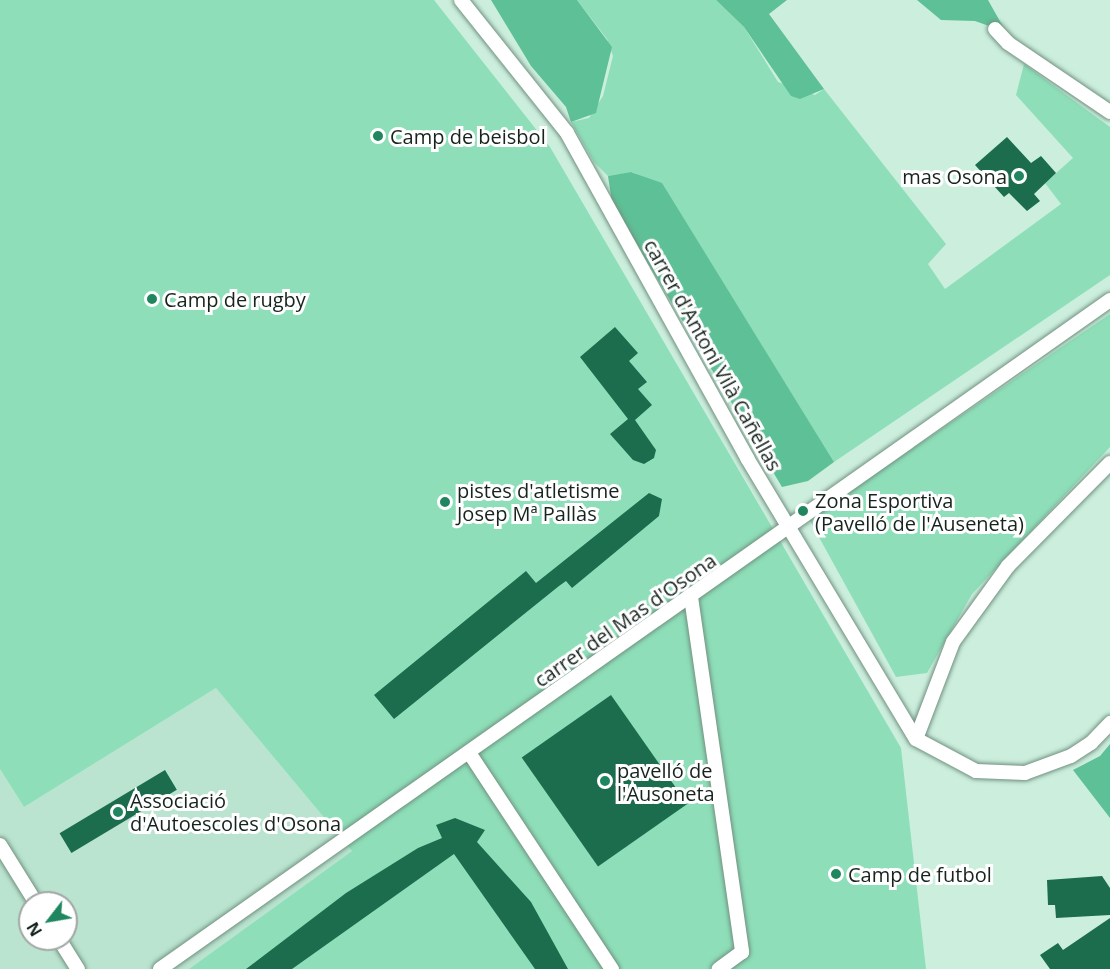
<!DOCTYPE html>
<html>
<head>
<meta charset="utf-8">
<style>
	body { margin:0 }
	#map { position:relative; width:1110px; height:969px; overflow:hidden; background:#ced; font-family:"Open Sans",sans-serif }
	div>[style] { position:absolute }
	.built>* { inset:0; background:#bae4cf }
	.green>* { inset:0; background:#8edfb9 }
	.forest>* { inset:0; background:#5ec097 }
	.building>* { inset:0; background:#1c6c4e; transform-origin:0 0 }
	.roads { filter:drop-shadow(0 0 2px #719181) drop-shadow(0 0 2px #719181) }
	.minor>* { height:14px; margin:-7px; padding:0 7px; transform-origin:7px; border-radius:7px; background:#fff }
	.dots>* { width:16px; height:16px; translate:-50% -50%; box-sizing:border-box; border:3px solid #fff; border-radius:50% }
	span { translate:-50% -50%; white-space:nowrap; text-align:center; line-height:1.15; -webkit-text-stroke:6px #fff; paint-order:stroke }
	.poi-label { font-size:20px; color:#17241d }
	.left { translate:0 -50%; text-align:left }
	.right { translate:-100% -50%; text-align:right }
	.street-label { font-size:20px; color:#17241d }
	.north { position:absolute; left:18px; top:891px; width:60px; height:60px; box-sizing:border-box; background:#fff; border:2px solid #a2a7a5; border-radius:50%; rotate:239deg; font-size:16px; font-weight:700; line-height:24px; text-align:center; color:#17241d }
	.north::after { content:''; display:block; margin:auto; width:21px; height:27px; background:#1f8660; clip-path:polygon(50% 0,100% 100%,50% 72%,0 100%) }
</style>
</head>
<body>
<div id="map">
	<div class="built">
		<div style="clip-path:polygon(evenodd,216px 688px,352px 851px,189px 969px,0 969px,0 769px,24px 807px,216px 688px,30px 903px,66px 903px,66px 939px,30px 939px,30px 903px)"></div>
	</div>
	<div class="green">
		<div style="clip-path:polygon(0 0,434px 0,550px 147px,901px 748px,926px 969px,189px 969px,352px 851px,216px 688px,24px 807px,0 769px)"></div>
		<div style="clip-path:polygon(577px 0,716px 0,744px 27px,778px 82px,815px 95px,824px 89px,946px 244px,928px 264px,945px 289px,1061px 204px,1045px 183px,1073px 158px,1016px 95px,1024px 64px,1110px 127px,1110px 275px,834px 462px,662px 184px,632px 172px,608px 176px,594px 162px,571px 122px,589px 118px,603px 96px,613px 56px,607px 39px)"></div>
		<div style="clip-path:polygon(1110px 314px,1110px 447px,972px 594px,927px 673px,896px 677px,809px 519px)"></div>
	</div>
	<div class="forest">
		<div style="clip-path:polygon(491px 0,577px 0,612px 47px,596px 113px,571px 122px,566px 107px,531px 66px)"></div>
		<div style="clip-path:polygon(716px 0,787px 0,769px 14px,824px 89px,800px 99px,791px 96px,744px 27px)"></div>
		<div style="clip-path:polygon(917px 0,988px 0,1006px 32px,975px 21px,941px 20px)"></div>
		<div style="clip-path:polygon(631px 172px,662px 183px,834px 462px,808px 481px,782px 487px,612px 203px,608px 176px)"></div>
		<div style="clip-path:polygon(1110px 744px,1110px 818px,1073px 770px,1100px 756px)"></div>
	</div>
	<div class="building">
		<div style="clip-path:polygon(1007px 137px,1031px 163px,1041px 156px,1056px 173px,1034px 194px,1040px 201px,1027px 211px,1009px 193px,1004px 197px,975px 165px)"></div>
		<div style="clip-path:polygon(615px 327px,638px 353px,629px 361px,647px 382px,638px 389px,652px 405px,635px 420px,656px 450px,654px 458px,644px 464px,633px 460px,610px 434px,628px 419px,580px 357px)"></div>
		<div style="clip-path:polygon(649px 493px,662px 499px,659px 516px,572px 588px,566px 581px,559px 586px,394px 719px,374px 695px,526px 571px,536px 583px)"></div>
		<div style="left:611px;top:695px;width:133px;height:109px;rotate:55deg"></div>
		<div style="left:165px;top:770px;width:23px;height:123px;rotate:59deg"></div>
		<div style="clip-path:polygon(455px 818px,485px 830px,477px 842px,531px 902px,568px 969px,535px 969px,454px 854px,292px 969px,246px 969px,346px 893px,418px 848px,442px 838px,436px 825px)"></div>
		<div style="clip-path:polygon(1102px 876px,1110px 888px,1110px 915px,1056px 918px,1055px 905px,1048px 905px,1047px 880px)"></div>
		<div style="clip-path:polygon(1110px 918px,1110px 969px,1050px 969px,1040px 955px,1058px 943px,1063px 950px)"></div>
	</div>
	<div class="roads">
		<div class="minor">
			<div style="left:461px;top:0;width:170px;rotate:51.4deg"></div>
			<div style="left:567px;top:133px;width:372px;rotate:61deg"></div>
			<div style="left:747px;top:458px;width:328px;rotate:59deg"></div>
			<div style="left:995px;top:29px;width:19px;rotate:47deg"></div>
			<div style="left:1008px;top:43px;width:123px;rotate:34.1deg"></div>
			<div style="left:691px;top:597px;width:359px;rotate:81.8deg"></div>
			<div style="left:742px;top:952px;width:29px;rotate:144deg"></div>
			<div style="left:916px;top:739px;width:104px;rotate:-69.1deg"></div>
			<div style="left:953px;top:642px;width:94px;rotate:-54.1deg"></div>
			<div style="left:1008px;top:566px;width:145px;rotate:-45.3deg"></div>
			<div style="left:916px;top:739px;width:68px;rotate:28.1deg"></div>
			<div style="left:976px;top:771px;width:49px;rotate:2.3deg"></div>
			<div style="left:1025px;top:773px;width:49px;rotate:-20.3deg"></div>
			<div style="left:1071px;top:756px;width:24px;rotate:-33deg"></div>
			<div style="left:1091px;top:743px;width:28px;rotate:-46deg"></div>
			<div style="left:470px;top:754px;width:258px;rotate:56.6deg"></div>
			<div style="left:0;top:845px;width:68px;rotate:58.2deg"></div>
			<div style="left:59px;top:939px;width:36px;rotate:58deg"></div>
			<div style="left:160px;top:969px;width:1162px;rotate:-35.15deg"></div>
		</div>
	</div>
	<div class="dots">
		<div style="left:378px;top:136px;background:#1f8660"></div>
		<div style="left:1019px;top:176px;background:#1f8660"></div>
		<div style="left:152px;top:299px;background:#1f8660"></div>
		<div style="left:445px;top:502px;background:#1f8660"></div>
		<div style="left:803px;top:511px;background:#1f8660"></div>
		<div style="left:605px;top:781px;background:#1f8660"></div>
		<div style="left:118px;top:812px;background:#1f8660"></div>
		<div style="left:836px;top:874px;background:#1f8660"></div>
	</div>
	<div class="poi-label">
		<span class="left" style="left:390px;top:136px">Camp de beisbol</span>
		<span class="right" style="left:1007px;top:176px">mas Osona</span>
		<span class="left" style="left:164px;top:299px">Camp de rugby</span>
		<span class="left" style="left:457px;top:502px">pistes d'atletisme<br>Josep Mª Pallàs</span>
		<span class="left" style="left:815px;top:512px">Zona Esportiva<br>(Pavelló de l'Auseneta)</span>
		<span class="left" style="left:617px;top:782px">pavelló de<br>l'Ausoneta</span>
		<span class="left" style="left:130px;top:812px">Associació<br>d'Autoescoles d'Osona</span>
		<span class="left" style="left:848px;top:874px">Camp de futbol</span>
	</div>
	<div class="street-label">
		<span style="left:713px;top:355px;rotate:61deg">carrer d'Antoni Vilà Cañellas</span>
		<span style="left:625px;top:620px;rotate:-35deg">carrer del Mas d'Osona</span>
	</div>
	<div class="north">N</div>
</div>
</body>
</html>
